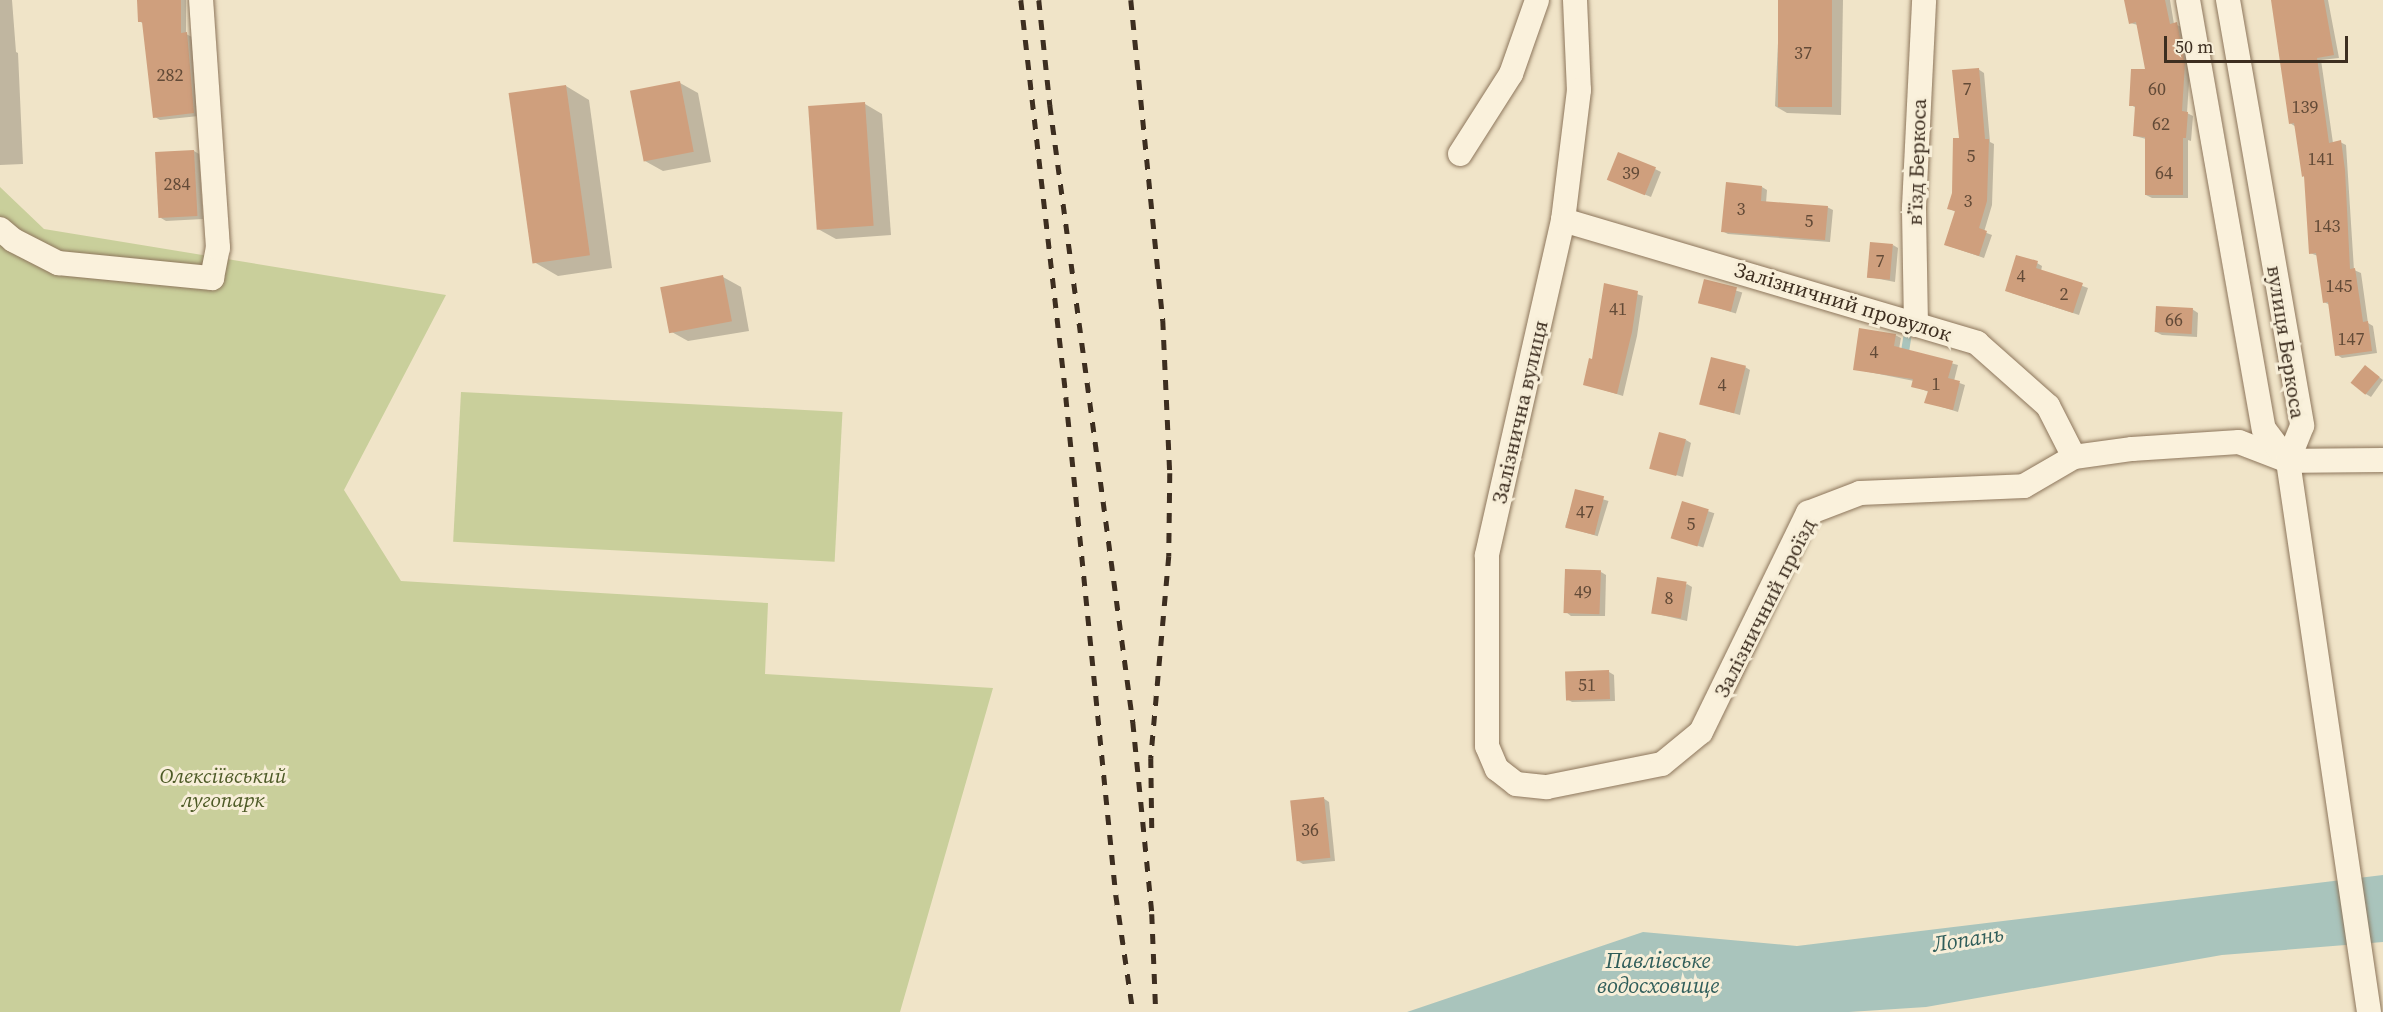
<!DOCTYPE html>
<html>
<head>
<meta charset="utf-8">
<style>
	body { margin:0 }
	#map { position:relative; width:2383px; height:1012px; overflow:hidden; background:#f0e4c8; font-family:"Source Serif 4",serif }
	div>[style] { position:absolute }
	.green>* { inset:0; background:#c9cf9b; transform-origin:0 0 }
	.water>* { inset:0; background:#a9c4bc }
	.shadow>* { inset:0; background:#0003; transform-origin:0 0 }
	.stream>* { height:8px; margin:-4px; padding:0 4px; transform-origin:4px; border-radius:4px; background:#a9c4bc }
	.building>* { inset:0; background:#cf9f7d; transform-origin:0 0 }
	.roads { filter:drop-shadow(0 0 2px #8d765c) drop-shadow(0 0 2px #8d765c) }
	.minor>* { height:24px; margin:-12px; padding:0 12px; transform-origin:12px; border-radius:12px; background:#faf1dc }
	.rail>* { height:4.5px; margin-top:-2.25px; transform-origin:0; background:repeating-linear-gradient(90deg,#3d2e20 0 10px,transparent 0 20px) }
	span { translate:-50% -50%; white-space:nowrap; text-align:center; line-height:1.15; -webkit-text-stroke:6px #f7eed8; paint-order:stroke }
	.number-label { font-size:18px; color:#624a37 }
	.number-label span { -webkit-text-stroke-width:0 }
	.street-label { font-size:21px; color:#3d2e20 }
	.park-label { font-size:21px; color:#4d5a26; font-style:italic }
	.water-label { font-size:22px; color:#2f5d5a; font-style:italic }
	.scale { position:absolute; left:2164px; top:36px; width:184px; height:27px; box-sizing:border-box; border:3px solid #3d2e20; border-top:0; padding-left:8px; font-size:18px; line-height:21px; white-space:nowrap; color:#3d2e20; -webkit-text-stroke:4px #f7eed8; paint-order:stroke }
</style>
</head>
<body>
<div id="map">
	<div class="green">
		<div style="clip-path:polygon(0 187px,44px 229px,446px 295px,344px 490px,401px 581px,768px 603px,765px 674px,993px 688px,900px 1012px,0 1012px)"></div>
		<div style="left:461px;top:392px;width:382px;height:150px;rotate:3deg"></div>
	</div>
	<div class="water">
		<div style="clip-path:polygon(2383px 875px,2383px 942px,2222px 955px,1926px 1007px,1849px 1012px,1407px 1012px,1643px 932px,1797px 946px)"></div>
	</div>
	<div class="shadow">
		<div style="clip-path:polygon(0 0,12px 0,16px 52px,18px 53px,23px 164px,0 165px)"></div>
		<div style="clip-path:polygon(139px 0,186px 0,186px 34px,192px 37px,199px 116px,160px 120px,155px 117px,144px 24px,139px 21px)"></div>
		<div style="clip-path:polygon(1780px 0,1843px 0,1841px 115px,1787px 113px,1775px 106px)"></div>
		<div style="clip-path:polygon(2126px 0,2170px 0,2174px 24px,2182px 27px,2190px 67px,2187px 113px,2193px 116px,2191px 141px,2188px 140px,2188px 198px,2152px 198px,2146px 195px,2146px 139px,2135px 136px,2136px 108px,2131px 105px,2147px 71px,2138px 25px,2130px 23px)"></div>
		<div style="clip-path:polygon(2273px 0,2328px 0,2339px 58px,2321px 60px,2333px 143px,2340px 142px,2346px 145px,2354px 270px,2361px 273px,2368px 323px,2373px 326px,2377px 353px,2342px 358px,2337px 355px,2330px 305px,2324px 302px,2318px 256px,2310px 253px,2306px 178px,2303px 176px,2296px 127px,2290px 123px)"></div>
		<div style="clip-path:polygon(1978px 69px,1984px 73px,1990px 142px,1994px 144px,1992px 205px,1984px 232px,1992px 235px,1984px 258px,1946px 245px,1956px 212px,1948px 208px,1953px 193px,1960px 140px)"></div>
		<div style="clip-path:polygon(680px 83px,698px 93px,711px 162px,663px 171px,645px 161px)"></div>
		<div style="clip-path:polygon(566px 86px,589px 100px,612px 268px,558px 276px,534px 262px)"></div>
		<div style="clip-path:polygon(865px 104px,882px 114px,891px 235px,836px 239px,818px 229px)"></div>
		<div style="clip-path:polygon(194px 151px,199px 154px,203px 219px,166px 221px,161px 218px)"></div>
		<div style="clip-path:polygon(1655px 169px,1661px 172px,1651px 197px,1614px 182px)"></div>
		<div style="clip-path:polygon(1762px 187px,1767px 190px,1766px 203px,1827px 207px,1833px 210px,1830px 242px,1728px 234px,1722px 231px)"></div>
		<div style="clip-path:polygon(1893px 245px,1898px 248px,1895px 282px,1869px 277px)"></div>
		<div style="clip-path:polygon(2037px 263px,2042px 266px,2041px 271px,2088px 288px,2079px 315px,2012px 293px)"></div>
		<div style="clip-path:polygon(723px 277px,741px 287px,749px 331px,688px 341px,670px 331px)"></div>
		<div style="left:1705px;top:281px;width:39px;height:22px;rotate:17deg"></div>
		<div style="clip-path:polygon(1605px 284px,1643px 296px,1637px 336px,1623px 396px,1584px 384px,1593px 361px)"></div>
		<div style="clip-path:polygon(2192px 309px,2198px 313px,2197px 337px,2162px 335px,2156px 332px)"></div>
		<div style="clip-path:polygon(1895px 335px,1901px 338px,1899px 349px,1958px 365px,1954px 381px,1965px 385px,1958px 412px,1926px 402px,1929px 392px,1913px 386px,1914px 381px,1854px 369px)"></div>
		<div style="clip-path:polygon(1745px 367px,1750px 370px,1740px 415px,1701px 404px)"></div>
		<div style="clip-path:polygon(2366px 367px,2383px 380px,2371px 397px,2366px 394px)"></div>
		<div style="clip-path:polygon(1686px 440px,1691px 443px,1683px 477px,1652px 468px)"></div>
		<div style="left:1576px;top:491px;width:34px;height:37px;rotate:17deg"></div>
		<div style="left:1683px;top:503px;width:33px;height:36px;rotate:18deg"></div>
		<div style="clip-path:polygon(1601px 572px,1606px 575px,1605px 616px,1571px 616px,1566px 612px)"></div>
		<div style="clip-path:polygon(1687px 584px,1692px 587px,1687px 621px,1653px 613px)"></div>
		<div style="clip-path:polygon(1609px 672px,1614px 675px,1615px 701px,1572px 702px,1567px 699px)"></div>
		<div style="clip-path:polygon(1323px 798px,1329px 802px,1335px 861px,1303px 864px,1298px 861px)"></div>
	</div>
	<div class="stream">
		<div style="left:1904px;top:358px;width:32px;rotate:-81deg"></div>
	</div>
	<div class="building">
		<div style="clip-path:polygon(137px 0,181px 0,181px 33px,187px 32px,194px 113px,153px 118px,142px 22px,138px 22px)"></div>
		<div style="left:1778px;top:0;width:54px;height:107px"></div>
		<div style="clip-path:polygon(2124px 0,2165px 0,2170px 24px,2177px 22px,2185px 63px,2182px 111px,2188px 112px,2186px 138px,2183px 138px,2183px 195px,2145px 195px,2145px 137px,2133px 136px,2135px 106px,2129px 106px,2131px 69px,2145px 69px,2136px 22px,2129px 24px)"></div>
		<div style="clip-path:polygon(2271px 0,2324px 0,2334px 55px,2317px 58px,2329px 143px,2341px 140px,2345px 170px,2350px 269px,2355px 268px,2363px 322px,2368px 321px,2372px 351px,2335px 356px,2328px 302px,2323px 303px,2316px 253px,2309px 254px,2304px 176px,2302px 177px,2294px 123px,2289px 124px)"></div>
		<div style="clip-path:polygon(1979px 68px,1985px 139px,1989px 139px,1987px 201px,1979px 228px,1987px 231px,1979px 256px,1944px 245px,1955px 211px,1947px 209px,1952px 193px,1953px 138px,1959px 138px,1952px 70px)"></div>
		<div style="left:680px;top:81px;width:72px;height:51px;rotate:79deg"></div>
		<div style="left:566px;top:85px;width:172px;height:58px;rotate:82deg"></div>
		<div style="left:865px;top:102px;width:124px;height:57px;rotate:86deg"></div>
		<div style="left:194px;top:150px;width:66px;height:39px;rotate:87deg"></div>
		<div style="left:1618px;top:152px;width:41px;height:30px;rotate:22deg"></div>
		<div style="clip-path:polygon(1726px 182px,1762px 186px,1761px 201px,1828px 206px,1825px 240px,1721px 232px)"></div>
		<div style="left:1870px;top:242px;width:23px;height:36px;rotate:5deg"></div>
		<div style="clip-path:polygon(2016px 255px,2038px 261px,2036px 268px,2083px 283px,2073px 313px,2005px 291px)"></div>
		<div style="left:723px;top:275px;width:47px;height:64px;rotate:79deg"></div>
		<div style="left:1704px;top:279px;width:34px;height:25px;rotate:14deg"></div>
		<div style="clip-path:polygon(1604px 283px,1638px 291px,1632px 332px,1617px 394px,1583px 385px,1589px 358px,1592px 359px)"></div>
		<div style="left:2156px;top:306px;width:37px;height:26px;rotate:3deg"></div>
		<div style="clip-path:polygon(1859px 328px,1896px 334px,1894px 346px,1953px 361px,1948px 378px,1960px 381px,1953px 410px,1924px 403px,1928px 391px,1911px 387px,1913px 379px,1853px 370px)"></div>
		<div style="left:1711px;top:357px;width:36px;height:49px;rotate:14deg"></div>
		<div style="left:2365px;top:365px;width:19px;height:23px;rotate:39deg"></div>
		<div style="left:1659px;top:432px;width:28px;height:38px;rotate:15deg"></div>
		<div style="left:1575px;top:489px;width:30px;height:40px;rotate:14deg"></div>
		<div style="left:1682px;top:501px;width:28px;height:39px;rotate:17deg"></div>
		<div style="left:1565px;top:569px;width:36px;height:44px;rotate:2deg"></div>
		<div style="left:1657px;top:577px;width:30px;height:37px;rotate:9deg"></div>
		<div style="left:1609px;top:670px;width:29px;height:44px;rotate:88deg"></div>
		<div style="left:1324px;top:797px;width:61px;height:34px;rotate:84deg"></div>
	</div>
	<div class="roads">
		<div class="minor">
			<div style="left:1575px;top:0;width:90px;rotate:87.5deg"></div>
			<div style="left:1579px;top:90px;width:131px;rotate:97deg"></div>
			<div style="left:1563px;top:220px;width:344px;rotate:102.8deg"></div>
			<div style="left:1487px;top:555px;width:191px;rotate:90deg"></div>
			<div style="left:1487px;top:746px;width:25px;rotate:67deg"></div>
			<div style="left:1497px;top:769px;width:24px;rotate:38deg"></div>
			<div style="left:1516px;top:784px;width:31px;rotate:6deg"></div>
			<div style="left:1547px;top:787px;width:117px;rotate:-11.3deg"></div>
			<div style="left:1662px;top:764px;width:50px;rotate:-39.4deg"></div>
			<div style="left:1701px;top:732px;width:244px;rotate:-64deg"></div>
			<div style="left:1808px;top:513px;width:56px;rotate:-21deg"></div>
			<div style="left:1860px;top:493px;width:164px;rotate:-2.4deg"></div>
			<div style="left:2024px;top:486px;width:58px;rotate:-30.1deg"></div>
			<div style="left:2074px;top:457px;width:59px;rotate:-7.9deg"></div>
			<div style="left:2132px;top:449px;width:107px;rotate:-3.7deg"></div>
			<div style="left:2239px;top:442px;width:53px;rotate:21.2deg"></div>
			<div style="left:2288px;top:461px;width:95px;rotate:-0.6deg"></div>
			<div style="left:2188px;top:0;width:436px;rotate:80deg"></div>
			<div style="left:2264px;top:429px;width:40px;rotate:53deg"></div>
			<div style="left:2288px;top:461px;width:557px;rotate:81.64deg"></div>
			<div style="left:2228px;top:0;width:432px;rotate:80.1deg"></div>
			<div style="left:2302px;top:426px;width:38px;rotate:112deg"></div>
			<div style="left:1460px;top:154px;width:95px;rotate:-57.5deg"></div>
			<div style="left:1511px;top:74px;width:78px;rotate:-70.6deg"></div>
			<div style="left:1563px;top:220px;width:432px;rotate:16.5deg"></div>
			<div style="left:1977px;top:343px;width:95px;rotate:41.6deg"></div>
			<div style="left:2048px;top:406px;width:57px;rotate:63deg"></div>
			<div style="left:0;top:229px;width:17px;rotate:40deg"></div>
			<div style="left:13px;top:240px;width:51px;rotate:27.1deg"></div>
			<div style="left:58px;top:263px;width:155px;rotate:5.6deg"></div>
			<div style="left:212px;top:278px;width:31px;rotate:-79deg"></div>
			<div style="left:218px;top:248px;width:249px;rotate:-93.9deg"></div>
			<div style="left:1916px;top:325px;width:118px;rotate:-91deg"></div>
			<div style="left:1914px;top:207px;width:207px;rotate:-87.2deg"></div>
		</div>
	</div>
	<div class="rail">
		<div style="left:1021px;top:0;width:400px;rotate:83.5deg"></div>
		<div style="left:1066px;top:397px;width:501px;rotate:84.27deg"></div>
		<div style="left:1116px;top:895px;width:118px;rotate:81.7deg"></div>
		<div style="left:1039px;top:0;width:106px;rotate:84deg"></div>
		<div style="left:1050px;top:105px;width:623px;rotate:82.34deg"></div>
		<div style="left:1133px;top:722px;width:193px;rotate:84.3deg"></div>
		<div style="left:1152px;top:914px;width:98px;rotate:87.7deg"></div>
		<div style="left:1131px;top:0;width:322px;rotate:84.3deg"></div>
		<div style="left:1163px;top:320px;width:153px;rotate:87.4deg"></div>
		<div style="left:1170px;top:473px;width:83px;rotate:90.7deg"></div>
		<div style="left:1169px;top:556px;width:203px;rotate:95.1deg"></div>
		<div style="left:1151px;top:758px;width:76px;rotate:89.2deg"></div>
	</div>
	<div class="number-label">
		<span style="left:1803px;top:53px">37</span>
		<span style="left:170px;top:75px">282</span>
		<span style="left:1967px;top:89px">7</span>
		<span style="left:2157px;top:89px">60</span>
		<span style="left:2305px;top:107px">139</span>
		<span style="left:2161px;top:124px">62</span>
		<span style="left:1971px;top:156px">5</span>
		<span style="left:2321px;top:159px">141</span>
		<span style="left:1631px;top:173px">39</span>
		<span style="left:2164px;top:173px">64</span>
		<span style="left:177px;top:184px">284</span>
		<span style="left:1968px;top:201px">3</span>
		<span style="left:1741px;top:209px">3</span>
		<span style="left:1809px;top:221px">5</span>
		<span style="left:2327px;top:226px">143</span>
		<span style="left:1880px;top:261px">7</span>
		<span style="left:2021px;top:276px">4</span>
		<span style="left:2339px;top:286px">145</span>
		<span style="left:2064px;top:294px">2</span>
		<span style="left:1618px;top:309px">41</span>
		<span style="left:2174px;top:320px">66</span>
		<span style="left:2351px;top:339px">147</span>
		<span style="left:1874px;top:352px">4</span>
		<span style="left:1936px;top:384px">1</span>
		<span style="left:1722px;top:385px">4</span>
		<span style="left:1585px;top:512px">47</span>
		<span style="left:1691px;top:524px">5</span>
		<span style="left:1583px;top:592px">49</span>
		<span style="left:1669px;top:598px">8</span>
		<span style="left:1587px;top:685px">51</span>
		<span style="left:1310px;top:830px">36</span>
	</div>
	<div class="street-label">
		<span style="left:1917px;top:162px;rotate:-88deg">в’їзд Беркоса</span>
		<span style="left:1843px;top:302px;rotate:17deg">Залізничний провулок</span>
		<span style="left:2286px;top:342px;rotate:81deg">вулиця Беркоса</span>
		<span style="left:1520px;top:412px;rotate:-77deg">Залізнична вулиця</span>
		<span style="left:1765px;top:608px;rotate:-63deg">Залізничний проїзд</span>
	</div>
	<div class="park-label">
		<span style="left:223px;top:788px">Олексіївський<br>лугопарк</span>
	</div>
	<div class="water-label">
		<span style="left:1968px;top:939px;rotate:-9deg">Лопань</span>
		<span style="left:1658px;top:973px">Павлівське<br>водосховище</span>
	</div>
	<div class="scale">50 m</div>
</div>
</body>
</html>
